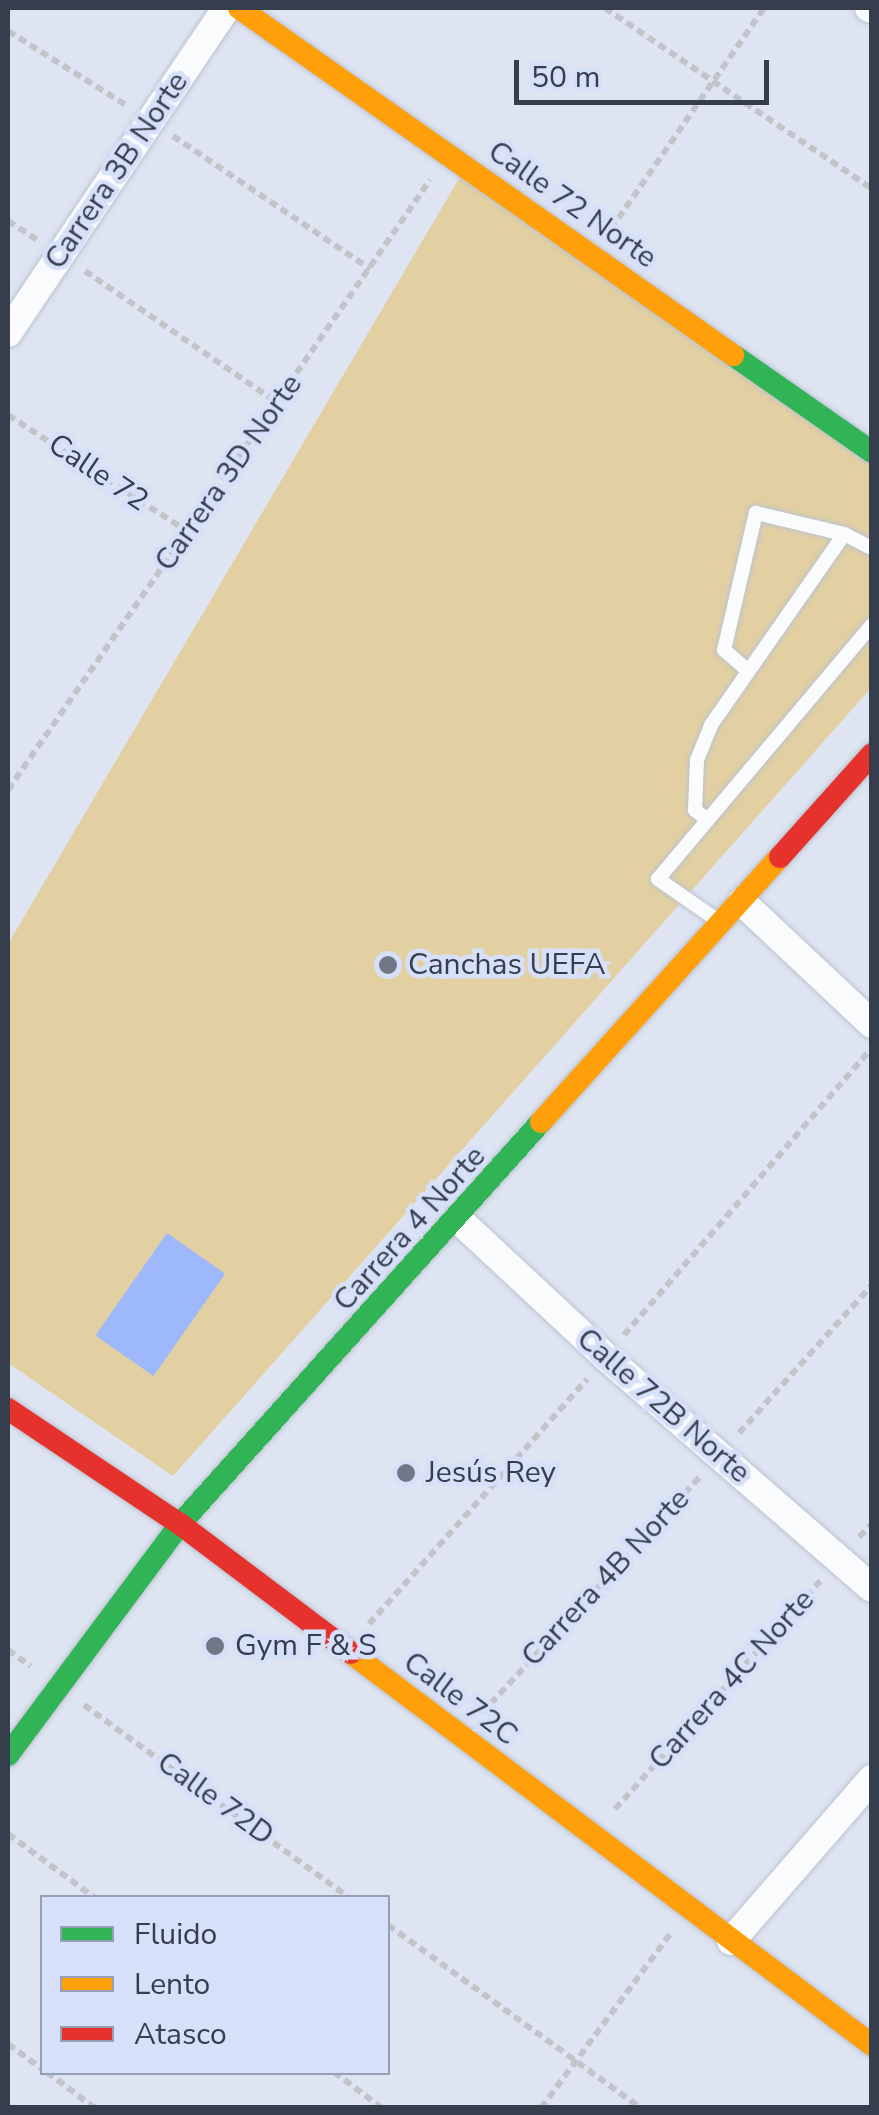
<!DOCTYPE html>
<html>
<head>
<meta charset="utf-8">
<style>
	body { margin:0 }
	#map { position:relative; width:879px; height:2115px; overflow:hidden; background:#dee4f1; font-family:"Nunito Sans",sans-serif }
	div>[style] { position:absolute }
	.green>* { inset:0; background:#e2d0a2 }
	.water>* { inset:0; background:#9eb9fb; transform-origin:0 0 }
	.path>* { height:6px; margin-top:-3px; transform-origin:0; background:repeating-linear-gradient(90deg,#c2c4ca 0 8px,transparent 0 13px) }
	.roads { filter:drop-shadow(0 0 2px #bcc2d0) drop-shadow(0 0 2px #bcc2d0) }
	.lane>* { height:14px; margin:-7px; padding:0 7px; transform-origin:7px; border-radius:7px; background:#fafbfd }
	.street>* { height:28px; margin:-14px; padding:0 14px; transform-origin:14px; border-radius:14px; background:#fafbfd }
	.fast>* { height:22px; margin:-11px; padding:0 11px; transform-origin:11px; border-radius:11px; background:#30b455 }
	.slow>* { height:22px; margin:-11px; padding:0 11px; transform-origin:11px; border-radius:11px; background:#ff9f0a }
	.jam>* { height:22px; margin:-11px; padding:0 11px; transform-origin:11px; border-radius:11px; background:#e5322d }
	.dots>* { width:28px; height:28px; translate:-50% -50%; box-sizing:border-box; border:5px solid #d6e0f9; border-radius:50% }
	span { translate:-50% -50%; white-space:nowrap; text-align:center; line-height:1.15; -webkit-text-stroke:9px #d6e0f9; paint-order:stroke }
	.street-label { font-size:30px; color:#363d4d }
	.poi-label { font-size:30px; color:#363d4d }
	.left { translate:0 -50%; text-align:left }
	.frame { position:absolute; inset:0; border:10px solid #363d4d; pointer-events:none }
	.legend { position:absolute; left:40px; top:1895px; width:350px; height:180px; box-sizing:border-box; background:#d6e0f9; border:2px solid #969fb4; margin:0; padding:12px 18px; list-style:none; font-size:30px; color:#363d4d }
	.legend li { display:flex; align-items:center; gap:20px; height:50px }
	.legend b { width:50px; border:2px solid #969fb4 }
	.scale { position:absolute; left:514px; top:60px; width:255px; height:45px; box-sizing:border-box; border:5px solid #363d4d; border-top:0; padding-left:12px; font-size:30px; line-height:35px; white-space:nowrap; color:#363d4d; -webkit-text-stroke:8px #d6e0f9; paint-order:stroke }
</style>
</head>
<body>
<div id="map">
	<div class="green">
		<div style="clip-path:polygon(460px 177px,871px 463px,871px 688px,173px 1476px,8px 1363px,8px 944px)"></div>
	</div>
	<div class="water">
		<div style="left:167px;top:1233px;width:71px;height:125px;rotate:35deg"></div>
	</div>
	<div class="path">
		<div style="left:605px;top:8px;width:323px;rotate:34.1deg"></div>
		<div style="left:8px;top:31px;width:143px;rotate:32.1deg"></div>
		<div style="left:173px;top:136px;width:238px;rotate:34deg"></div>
		<div style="left:8px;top:221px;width:35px;rotate:33deg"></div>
		<div style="left:611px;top:229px;width:269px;rotate:-55.3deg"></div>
		<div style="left:85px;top:271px;width:234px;rotate:34.4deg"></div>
		<div style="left:8px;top:415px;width:215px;rotate:33deg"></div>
		<div style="left:8px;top:790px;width:742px;rotate:-55.32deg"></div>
		<div style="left:624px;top:1335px;width:372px;rotate:-49.2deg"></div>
		<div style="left:739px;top:1433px;width:199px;rotate:-48.1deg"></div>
		<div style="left:859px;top:1537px;width:18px;rotate:-45deg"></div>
		<div style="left:369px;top:1624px;width:328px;rotate:-48.3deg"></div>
		<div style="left:8px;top:1650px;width:28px;rotate:35deg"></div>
		<div style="left:84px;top:1705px;width:329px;rotate:36deg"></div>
		<div style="left:482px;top:1713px;width:323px;rotate:-47.3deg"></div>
		<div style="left:615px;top:1809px;width:308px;rotate:-48deg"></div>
		<div style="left:8px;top:1834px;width:108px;rotate:36.3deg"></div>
		<div style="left:388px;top:1925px;width:312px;rotate:35.9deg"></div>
		<div style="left:8px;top:2044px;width:42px;rotate:36.3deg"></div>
		<div style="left:47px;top:2072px;width:60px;rotate:36.9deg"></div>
		<div style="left:334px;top:2072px;width:60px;rotate:36.9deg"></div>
		<div style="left:541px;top:2108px;width:217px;rotate:-53.4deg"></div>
	</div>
	<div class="roads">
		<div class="lane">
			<div style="left:746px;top:669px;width:29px;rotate:-139deg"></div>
			<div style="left:724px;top:650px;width:141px;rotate:-76.9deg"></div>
			<div style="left:756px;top:513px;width:90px;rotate:13.4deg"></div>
			<div style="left:844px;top:534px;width:31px;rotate:27deg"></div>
			<div style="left:707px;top:820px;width:16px;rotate:-140deg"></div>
			<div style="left:695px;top:810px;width:50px;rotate:-87.7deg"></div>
			<div style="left:697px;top:760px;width:38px;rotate:-68deg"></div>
			<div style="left:711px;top:725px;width:233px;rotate:-55.1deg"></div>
			<div style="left:717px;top:920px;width:72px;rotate:-145.2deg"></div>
			<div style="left:658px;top:879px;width:332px;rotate:-49.9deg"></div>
		</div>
		<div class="street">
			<div style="left:869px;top:8px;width:3px;rotate:18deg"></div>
			<div style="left:8px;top:333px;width:391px;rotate:-56.1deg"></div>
			<div style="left:742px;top:902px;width:178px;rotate:43.2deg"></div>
			<div style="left:459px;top:1220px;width:201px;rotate:43deg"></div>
			<div style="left:606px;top:1357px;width:352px;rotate:41deg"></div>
			<div style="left:731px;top:1941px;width:215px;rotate:-49deg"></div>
		</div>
		<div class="fast">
			<div style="left:733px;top:355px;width:169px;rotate:34.9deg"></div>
			<div style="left:8px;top:1755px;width:288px;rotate:-53.3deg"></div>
			<div style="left:180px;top:1524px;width:540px;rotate:-48.08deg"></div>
		</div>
		<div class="slow">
			<div style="left:239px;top:8px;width:604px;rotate:35.09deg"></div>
			<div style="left:541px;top:1122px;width:357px;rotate:-48deg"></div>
			<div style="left:351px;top:1653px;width:652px;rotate:36.96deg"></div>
		</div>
		<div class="jam">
			<div style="left:780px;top:857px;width:138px;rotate:-48.2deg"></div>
			<div style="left:8px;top:1409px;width:207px;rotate:33.8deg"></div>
			<div style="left:180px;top:1524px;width:214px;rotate:37deg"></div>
		</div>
	</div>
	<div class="dots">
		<div style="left:388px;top:965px;background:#717786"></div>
		<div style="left:406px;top:1473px;background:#717786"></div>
		<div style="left:215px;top:1646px;background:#717786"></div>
	</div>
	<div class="street-label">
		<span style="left:117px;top:171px;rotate:-56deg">Carrera 3B Norte</span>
		<span style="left:572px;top:205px;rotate:35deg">Calle 72 Norte</span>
		<span style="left:98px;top:473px;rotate:34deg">Calle 72</span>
		<span style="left:229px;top:473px;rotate:-55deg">Carrera 3D Norte</span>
		<span style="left:410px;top:1229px;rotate:-48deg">Carrera 4 Norte</span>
		<span style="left:663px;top:1406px;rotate:41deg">Calle 72B Norte</span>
		<span style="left:606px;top:1578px;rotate:-47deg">Carrera 4B Norte</span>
		<span style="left:732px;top:1680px;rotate:-48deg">Carrera 4C Norte</span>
		<span style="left:460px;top:1699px;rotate:37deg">Calle 72C</span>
		<span style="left:215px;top:1799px;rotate:36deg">Calle 72D</span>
	</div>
	<div class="poi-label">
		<span class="left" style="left:408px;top:965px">Canchas UEFA</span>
		<span class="left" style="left:426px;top:1473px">Jesús Rey</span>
		<span class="left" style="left:235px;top:1646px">Gym F &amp; S</span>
	</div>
	<div class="frame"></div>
	<ul class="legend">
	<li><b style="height:12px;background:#30b455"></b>Fluido</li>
	<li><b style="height:12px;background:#ff9f0a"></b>Lento</li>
	<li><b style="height:12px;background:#e5322d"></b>Atasco</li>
	</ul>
	<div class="scale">50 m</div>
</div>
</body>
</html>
